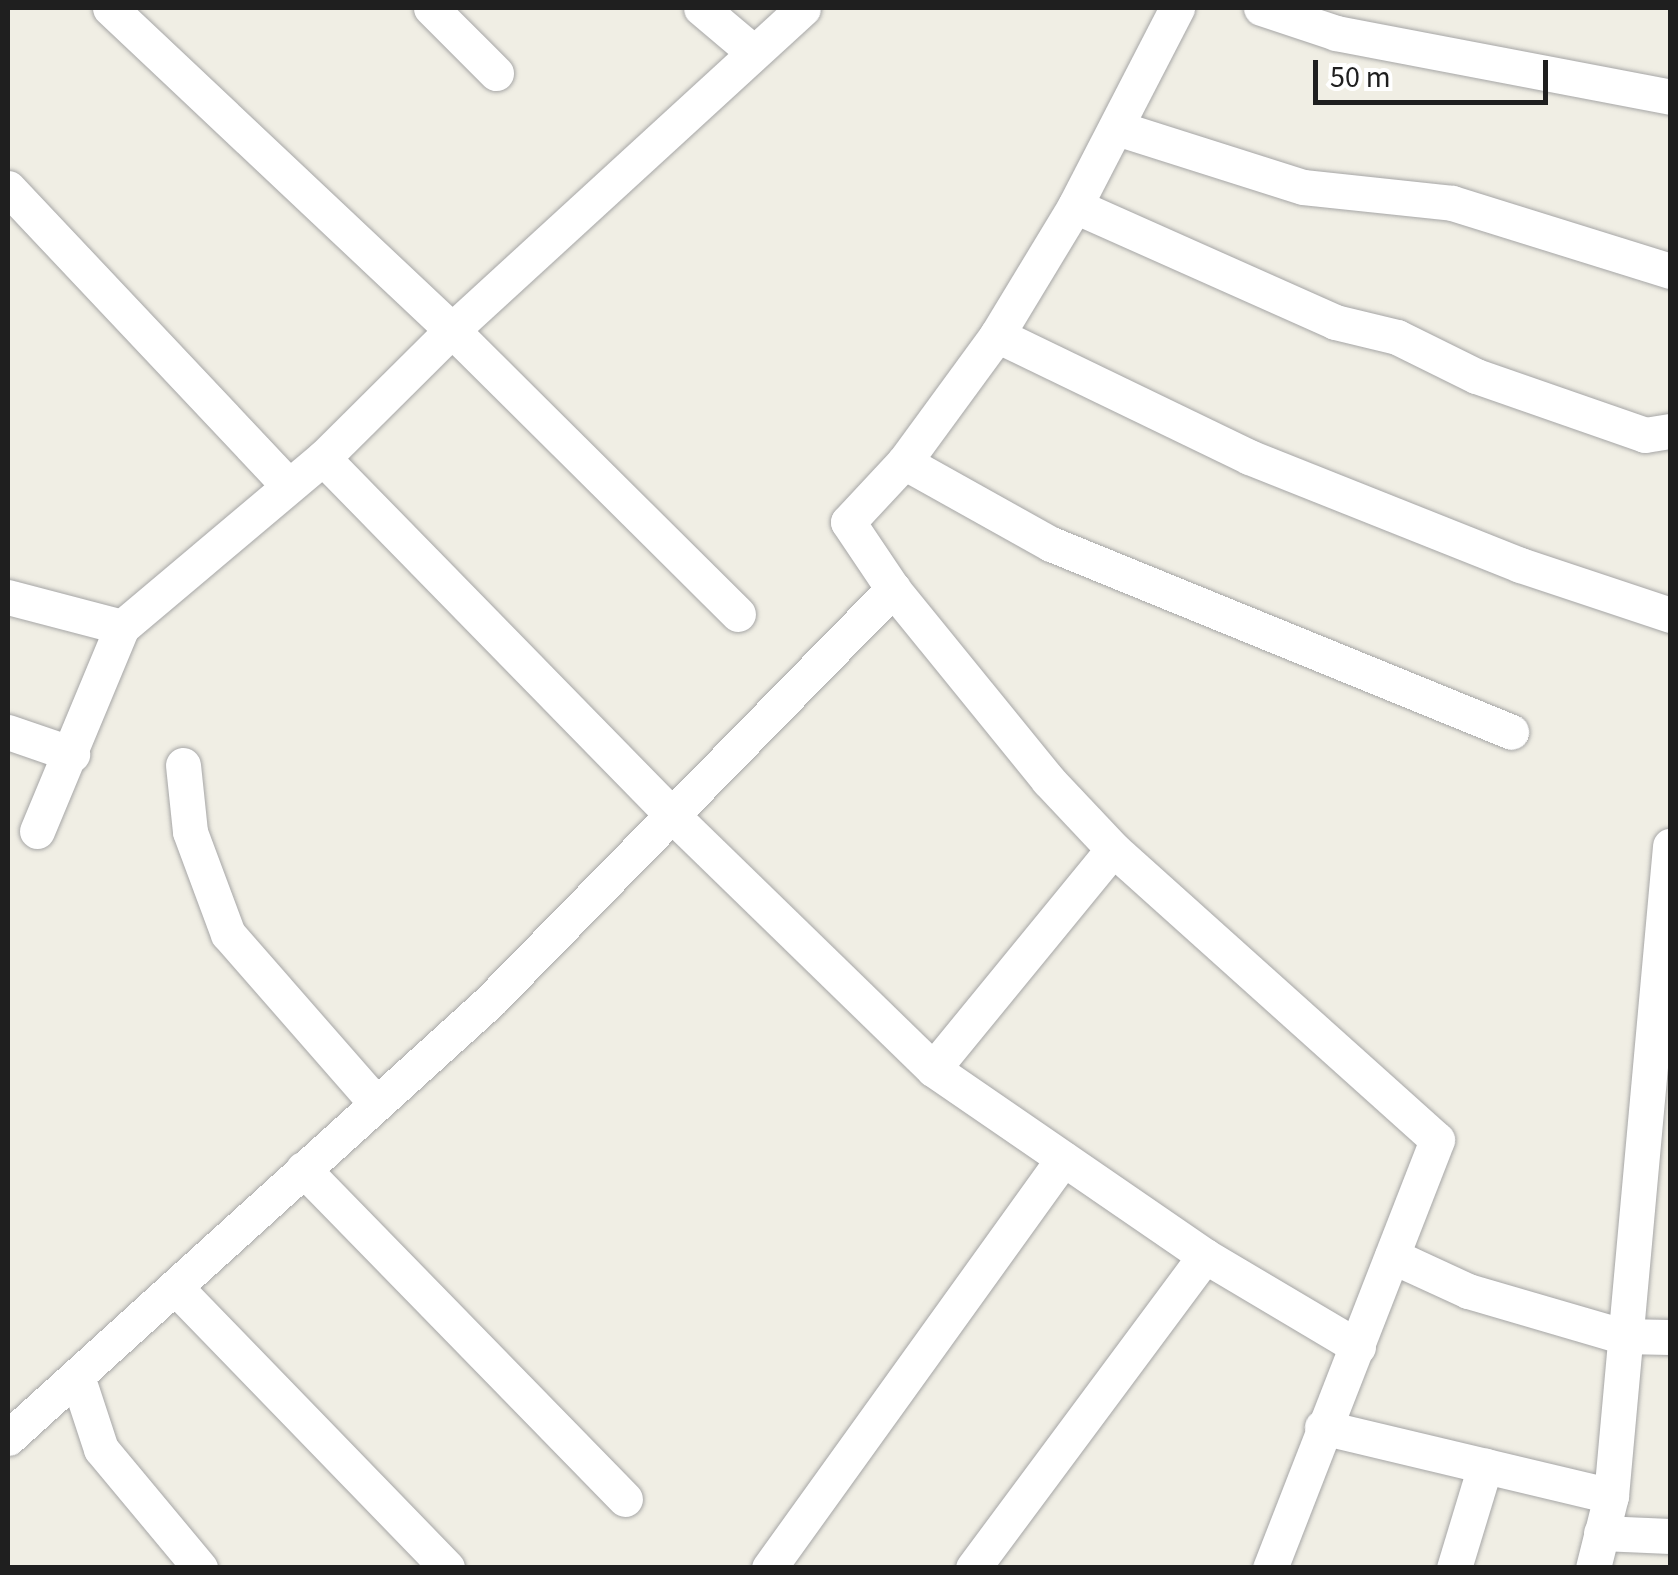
<!DOCTYPE html>
<html>
<head>
<meta charset="utf-8">
<style>
	body { margin:0 }
	#map { position:relative; width:1678px; height:1575px; overflow:hidden; background:#f0eee4; font-family:"Source Sans 3",sans-serif }
	div>[style] { position:absolute }
	.roads { filter:drop-shadow(0 0 2px #a6a6a6) drop-shadow(0 0 2px #a6a6a6) }
	.street>* { height:35px; margin:-17.5px; padding:0 17.5px; transform-origin:17.5px; border-radius:17.5px; background:#fff }
	span { translate:-50% -50%; white-space:nowrap; text-align:center; line-height:1.15; -webkit-text-stroke:8px #fff; paint-order:stroke }
	.frame { position:absolute; inset:0; border:10px solid #1f1f1f; pointer-events:none }
	.scale { position:absolute; left:1313px; top:60px; width:235px; height:45px; box-sizing:border-box; border:5px solid #1f1f1f; border-top:0; padding-left:12px; font-size:30px; line-height:35px; white-space:nowrap; color:#1f1f1f; -webkit-text-stroke:8px #fff; paint-order:stroke }
</style>
</head>
<body>
<div id="map">
	<div class="roads">
		<div class="street">
			<div style="left:110px;top:8px;width:470px;rotate:43.3deg"></div>
			<div style="left:452px;top:330px;width:403px;rotate:44.8deg"></div>
			<div style="left:431px;top:8px;width:92px;rotate:45deg"></div>
			<div style="left:701px;top:8px;width:68px;rotate:40.2deg"></div>
			<div style="left:1177px;top:8px;width:223px;rotate:117.3deg"></div>
			<div style="left:1075px;top:206px;width:151px;rotate:121.2deg"></div>
			<div style="left:997px;top:335px;width:157px;rotate:126.2deg"></div>
			<div style="left:904px;top:462px;width:82px;rotate:133deg"></div>
			<div style="left:848px;top:522px;width:81px;rotate:56.1deg"></div>
			<div style="left:893px;top:589px;width:246px;rotate:50.9deg"></div>
			<div style="left:1048px;top:780px;width:95px;rotate:46.7deg"></div>
			<div style="left:1113px;top:849px;width:435px;rotate:41.9deg"></div>
			<div style="left:1437px;top:1140px;width:459px;rotate:111.3deg"></div>
			<div style="left:1261px;top:8px;width:79px;rotate:18.4deg"></div>
			<div style="left:1336px;top:33px;width:340px;rotate:10.8deg"></div>
			<div style="left:1117px;top:128px;width:195px;rotate:17.6deg"></div>
			<div style="left:1303px;top:187px;width:150px;rotate:6.1deg"></div>
			<div style="left:1452px;top:203px;width:228px;rotate:17.3deg"></div>
			<div style="left:8px;top:188px;width:408px;rotate:46.7deg"></div>
			<div style="left:1075px;top:206px;width:285px;rotate:24deg"></div>
			<div style="left:1335px;top:322px;width:64px;rotate:13.6deg"></div>
			<div style="left:1397px;top:337px;width:88px;rotate:26.3deg"></div>
			<div style="left:1476px;top:376px;width:179px;rotate:19.2deg"></div>
			<div style="left:1645px;top:435px;width:25px;rotate:-9deg"></div>
			<div style="left:997px;top:335px;width:280px;rotate:25.8deg"></div>
			<div style="left:1249px;top:457px;width:292px;rotate:21.7deg"></div>
			<div style="left:1520px;top:565px;width:158px;rotate:18.4deg"></div>
			<div style="left:323px;top:458px;width:503px;rotate:45.64deg"></div>
			<div style="left:675px;top:818px;width:360px;rotate:44.2deg"></div>
			<div style="left:933px;top:1069px;width:330px;rotate:34.5deg"></div>
			<div style="left:1205px;top:1256px;width:178px;rotate:30.7deg"></div>
			<div style="left:904px;top:462px;width:168px;rotate:29.2deg"></div>
			<div style="left:1051px;top:544px;width:497px;rotate:22.2deg"></div>
			<div style="left:8px;top:597px;width:118px;rotate:14.7deg"></div>
			<div style="left:8px;top:732px;width:68px;rotate:19deg"></div>
			<div style="left:183px;top:765px;width:67px;rotate:84deg"></div>
			<div style="left:190px;top:832px;width:109px;rotate:69.6deg"></div>
			<div style="left:228px;top:934px;width:225px;rotate:48.8deg"></div>
			<div style="left:37px;top:831px;width:221px;rotate:-67.4deg"></div>
			<div style="left:122px;top:627px;width:263px;rotate:-40.1deg"></div>
			<div style="left:323px;top:458px;width:182px;rotate:-44.8deg"></div>
			<div style="left:452px;top:330px;width:476px;rotate:-42.5deg"></div>
			<div style="left:933px;top:1069px;width:284px;rotate:-50.7deg"></div>
			<div style="left:303px;top:1169px;width:461px;rotate:45.7deg"></div>
			<div style="left:1392px;top:1256px;width:84px;rotate:24.7deg"></div>
			<div style="left:1468px;top:1291px;width:160px;rotate:16.3deg"></div>
			<div style="left:1622px;top:1336px;width:48px;rotate:1.2deg"></div>
			<div style="left:175px;top:1287px;width:391px;rotate:45.9deg"></div>
			<div style="left:77px;top:1376px;width:77px;rotate:71.8deg"></div>
			<div style="left:101px;top:1449px;width:155px;rotate:50.2deg"></div>
			<div style="left:1322px;top:1427px;width:297px;rotate:13.4deg"></div>
			<div style="left:8px;top:1438px;width:649px;rotate:-42.19deg"></div>
			<div style="left:489px;top:1002px;width:578px;rotate:-45.63deg"></div>
			<div style="left:1601px;top:1533px;width:69px;rotate:2.5deg"></div>
			<div style="left:769px;top:1568px;width:504px;rotate:-54.29deg"></div>
			<div style="left:973px;top:1568px;width:389px;rotate:-53.4deg"></div>
			<div style="left:1454px;top:1568px;width:107px;rotate:-73.1deg"></div>
			<div style="left:1593px;top:1568px;width:74px;rotate:-76deg"></div>
			<div style="left:1611px;top:1496px;width:653px;rotate:-84.81deg"></div>
		</div>
	</div>
	<div class="frame"></div>
	<div class="scale">50 m</div>
</div>
</body>
</html>
